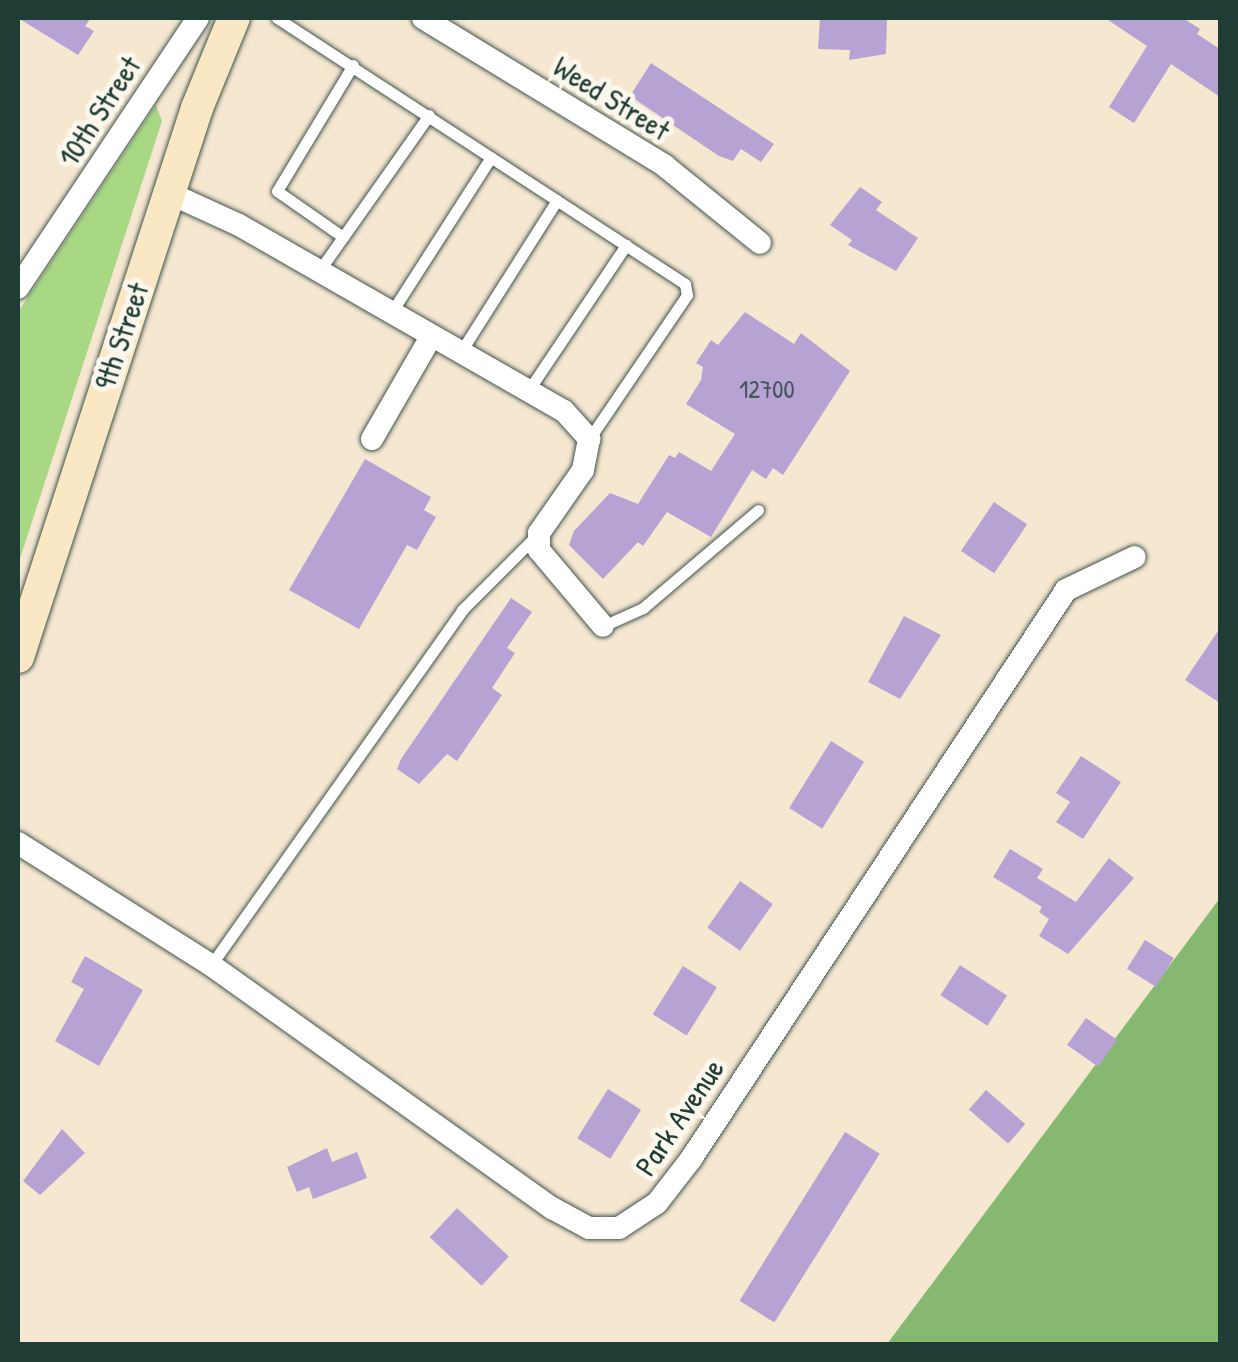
<!DOCTYPE html>
<html>
<head>
<meta charset="utf-8">
<style>
	body { margin:0 }
	#map { position:relative; width:1238px; height:1362px; overflow:hidden; background:#f6e7d1; font-family:"Patrick Hand",sans-serif }
	div>[style] { position:absolute }
	.green>* { inset:0; background:#a9d885 }
	.forest>* { inset:0; background:#86b872 }
	.building>* { inset:0; background:#b7a3d3; transform-origin:0 0 }
	.roads { filter:drop-shadow(0 0 2px #3f564c) drop-shadow(0 0 2px #3f564c) }
	.service>* { height:11px; margin:-5.5px; padding:0 5.5px; transform-origin:5.5px; border-radius:5.5px; background:#fff }
	.minor>* { height:22px; margin:-11px; padding:0 11px; transform-origin:11px; border-radius:11px; background:#fff }
	.secondary>* { height:32px; margin:-16px; padding:0 16px; transform-origin:16px; border-radius:16px; background:#fae7c3 }
	span { translate:-50% -50%; white-space:nowrap; text-align:center; line-height:1.15; -webkit-text-stroke:10px #fbf7ec; paint-order:stroke }
	.number-label { font-size:25px; color:#45565c }
	.number-label span { -webkit-text-stroke-width:0 }
	.street-label { font-size:30px; color:#1f3d34 }
	.frame { position:absolute; inset:0; border:20px solid #1f3d34; pointer-events:none }
</style>
</head>
<body>
<div id="map">
	<div class="green">
		<div style="clip-path:polygon(156px 105px,162px 121px,18px 565px,18px 312px)"></div>
	</div>
	<div class="forest">
		<div style="clip-path:polygon(1220px 898px,1220px 1344px,887px 1344px)"></div>
	</div>
	<div class="building">
		<div style="clip-path:polygon(18px 18px,91px 18px,85px 26px,94px 31px,78px 55px)"></div>
		<div style="clip-path:polygon(820px 18px,887px 18px,886px 54px,849px 60px,850px 50px,818px 49px)"></div>
		<div style="clip-path:polygon(1105px 18px,1183px 18px,1200px 29px,1197px 34px,1220px 49px,1220px 97px,1171px 64px,1134px 123px,1109px 107px,1147px 46px)"></div>
		<div style="clip-path:polygon(651px 63px,774px 144px,761px 162px,741px 149px,733px 161px,719px 156px,630px 96px)"></div>
		<div style="clip-path:polygon(860px 187px,882px 202px,876px 210px,918px 238px,896px 271px,848px 245px,852px 240px,830px 225px)"></div>
		<div style="clip-path:polygon(745px 312px,794px 344px,801px 333px,850px 371px,783px 475px,773px 468px,766px 479px,752px 470px,711px 537px,667px 512px,643px 546px,638px 542px,603px 579px,569px 545px,574px 531px,610px 493px,638px 504px,669px 455px,675px 458px,679px 452px,711px 471px,735px 434px,686px 404px,701px 380px,703px 367px,696px 363px,711px 340px,718px 345px)"></div>
		<div style="clip-path:polygon(365px 459px,431px 497px,424px 510px,436px 517px,417px 550px,407px 545px,359px 629px,289px 590px)"></div>
		<div style="left:994px;top:502px;width:40px;height:59px;rotate:34deg"></div>
		<div style="clip-path:polygon(511px 598px,532px 612px,507px 648px,515px 653px,492px 688px,502px 695px,457px 761px,447px 754px,419px 784px,397px 769px,401px 759px)"></div>
		<div style="clip-path:polygon(904px 616px,941px 635px,900px 699px,868px 682px)"></div>
		<div style="clip-path:polygon(1220px 628px,1220px 703px,1185px 680px)"></div>
		<div style="left:831px;top:741px;width:39px;height:79px;rotate:32deg"></div>
		<div style="clip-path:polygon(1081px 756px,1121px 782px,1083px 839px,1056px 822px,1070px 802px,1056px 793px)"></div>
		<div style="clip-path:polygon(1010px 849px,1043px 869px,1037px 878px,1076px 902px,1109px 858px,1134px 878px,1068px 954px,1039px 936px,1049px 919px,1039px 912px,1042px 907px,993px 877px)"></div>
		<div style="left:740px;top:881px;width:40px;height:57px;rotate:35deg"></div>
		<div style="left:1145px;top:940px;width:34px;height:34px;rotate:32deg"></div>
		<div style="clip-path:polygon(85px 956px,143px 990px,99px 1066px,55px 1041px,84px 989px,71px 982px)"></div>
		<div style="left:960px;top:965px;width:56px;height:36px;rotate:33deg"></div>
		<div style="left:683px;top:966px;width:40px;height:57px;rotate:32deg"></div>
		<div style="left:1086px;top:1018px;width:38px;height:33px;rotate:35deg"></div>
		<div style="left:608px;top:1089px;width:39px;height:58px;rotate:32deg"></div>
		<div style="left:986px;top:1090px;width:52px;height:26px;rotate:41deg"></div>
		<div style="clip-path:polygon(62px 1129px,85px 1153px,40px 1195px,23px 1181px)"></div>
		<div style="left:845px;top:1132px;width:41px;height:199px;rotate:32deg"></div>
		<div style="clip-path:polygon(327px 1148px,332px 1162px,357px 1152px,367px 1178px,313px 1199px,309px 1187px,297px 1192px,287px 1167px)"></div>
		<div style="left:457px;top:1208px;width:71px;height:40px;rotate:43deg"></div>
	</div>
	<div class="roads">
		<div class="service">
			<div style="left:277px;top:18px;width:487px;rotate:33.1deg"></div>
			<div style="left:685px;top:284px;width:11px;rotate:80deg"></div>
			<div style="left:687px;top:295px;width:174px;rotate:124.2deg"></div>
			<div style="left:343px;top:237px;width:149px;rotate:-54.8deg"></div>
			<div style="left:319px;top:271px;width:42px;rotate:-54.8deg"></div>
			<div style="left:343px;top:237px;width:80px;rotate:-145.1deg"></div>
			<div style="left:277px;top:191px;width:147px;rotate:-58.9deg"></div>
			<div style="left:391px;top:313px;width:185px;rotate:-57.3deg"></div>
			<div style="left:460px;top:353px;width:181px;rotate:-57.6deg"></div>
			<div style="left:528px;top:391px;width:176px;rotate:-56.1deg"></div>
			<div style="left:603px;top:626px;width:44px;rotate:-24.2deg"></div>
			<div style="left:643px;top:608px;width:151px;rotate:-40.4deg"></div>
			<div style="left:211px;top:965px;width:435px;rotate:-54.7deg"></div>
			<div style="left:462px;top:610px;width:105px;rotate:-45deg"></div>
		</div>
		<div class="minor">
			<div style="left:423px;top:18px;width:284px;rotate:31.4deg"></div>
			<div style="left:665px;top:166px;width:122px;rotate:39deg"></div>
			<div style="left:169px;top:193px;width:77px;rotate:24.6deg"></div>
			<div style="left:239px;top:225px;width:374px;rotate:29.8deg"></div>
			<div style="left:564px;top:411px;width:38px;rotate:48deg"></div>
			<div style="left:589px;top:439px;width:32px;rotate:101deg"></div>
			<div style="left:583px;top:470px;width:77px;rotate:124.9deg"></div>
			<div style="left:539px;top:533px;width:17px;rotate:90deg"></div>
			<div style="left:539px;top:550px;width:99px;rotate:49.9deg"></div>
			<div style="left:18px;top:288px;width:324px;rotate:-56.3deg"></div>
			<div style="left:372px;top:439px;width:118px;rotate:-60deg"></div>
			<div style="left:18px;top:843px;width:228px;rotate:32.3deg"></div>
			<div style="left:211px;top:965px;width:419px;rotate:35.5deg"></div>
			<div style="left:552px;top:1208px;width:42px;rotate:28.4deg"></div>
			<div style="left:589px;top:1228px;width:30px"></div>
			<div style="left:619px;top:1228px;width:45px;rotate:-33.3deg"></div>
			<div style="left:657px;top:1203px;width:56px;rotate:-52.3deg"></div>
			<div style="left:691px;top:1159px;width:681px;rotate:-56.61deg"></div>
			<div style="left:1066px;top:590px;width:76px;rotate:-25.6deg"></div>
		</div>
		<div class="secondary">
			<div style="left:18px;top:657px;width:577px;rotate:-71.94deg"></div>
			<div style="left:197px;top:108px;width:97px;rotate:-67.7deg"></div>
		</div>
	</div>
	<div class="number-label">
		<span style="left:767px;top:389px">12700</span>
	</div>
	<div class="street-label">
		<span style="left:612px;top:98px;rotate:32deg">Weed Street</span>
		<span style="left:99px;top:111px;rotate:-57deg">10th Street</span>
		<span style="left:121px;top:336px;rotate:-71deg">9th Street</span>
		<span style="left:679px;top:1117px;rotate:-56deg">Park Avenue</span>
	</div>
	<div class="frame"></div>
</div>
</body>
</html>
